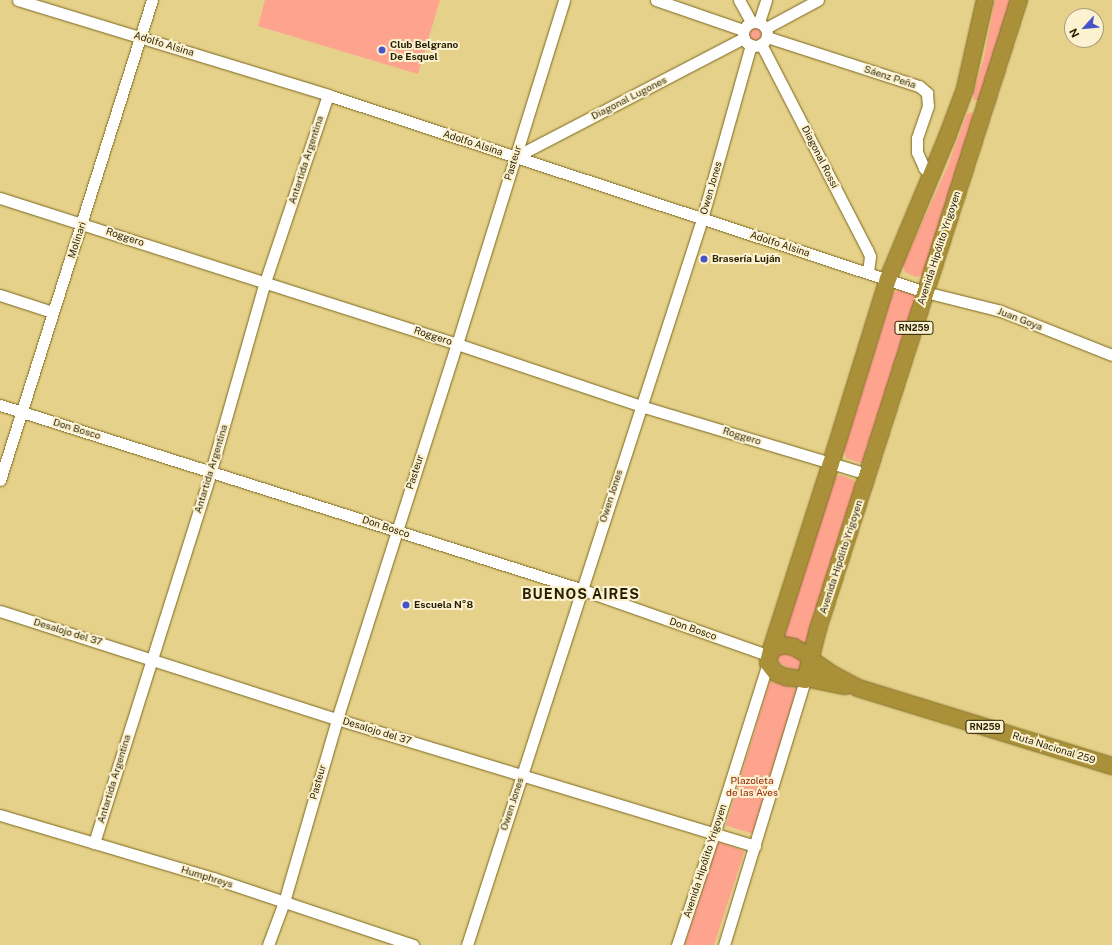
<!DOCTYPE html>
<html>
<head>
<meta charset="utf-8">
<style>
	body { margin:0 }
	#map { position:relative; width:1112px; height:945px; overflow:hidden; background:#e6d18a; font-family:"Public Sans",sans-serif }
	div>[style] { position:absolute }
	.green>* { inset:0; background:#fea38e; transform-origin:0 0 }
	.round { border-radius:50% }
	.roads { filter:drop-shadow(0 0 1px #7a671d) drop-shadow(0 0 1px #7a671d) }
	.minor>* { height:11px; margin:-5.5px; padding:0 5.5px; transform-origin:5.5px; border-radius:5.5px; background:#fff }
	.minor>.ring { margin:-5.5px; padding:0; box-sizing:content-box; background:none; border:11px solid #fff; border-radius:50% }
	.highway>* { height:16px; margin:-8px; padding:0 8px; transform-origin:8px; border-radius:8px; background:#aa9139 }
	.dots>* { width:11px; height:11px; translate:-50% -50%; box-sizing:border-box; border:2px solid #fdf2cf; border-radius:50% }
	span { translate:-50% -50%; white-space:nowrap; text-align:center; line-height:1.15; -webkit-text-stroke:4px #fdf2cf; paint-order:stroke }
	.shield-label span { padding:1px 3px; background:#fdf2cf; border:1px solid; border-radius:3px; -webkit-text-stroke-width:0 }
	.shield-label { font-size:9px; color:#271f02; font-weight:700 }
	.street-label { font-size:10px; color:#271f02 }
	.poi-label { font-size:10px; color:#271f02; font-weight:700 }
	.left { translate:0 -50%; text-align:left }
	.park-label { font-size:10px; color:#8f2108 }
	.district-label { font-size:14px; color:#271f02; font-weight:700; letter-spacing:1px }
	.north { position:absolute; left:1064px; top:8px; width:40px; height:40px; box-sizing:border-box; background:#fdf2cf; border:1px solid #a79e7d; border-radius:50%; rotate:243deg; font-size:11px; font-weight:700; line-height:16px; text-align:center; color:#271f02 }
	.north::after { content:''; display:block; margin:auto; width:14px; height:18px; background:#4754c9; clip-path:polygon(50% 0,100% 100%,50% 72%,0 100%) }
</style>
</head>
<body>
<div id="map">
	<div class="green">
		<div style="clip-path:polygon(265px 0,440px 0,418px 74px,258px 26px)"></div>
		<div style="clip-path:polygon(995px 0,1011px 0,981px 97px,978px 100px,974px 100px,973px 94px,984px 58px)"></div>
		<div class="round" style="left:749px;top:27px;width:14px;height:14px"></div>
		<div style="clip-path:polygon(972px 112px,974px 118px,925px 275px,916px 277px,905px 272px,903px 265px,947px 168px,967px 114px)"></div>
		<div style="clip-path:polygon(899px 289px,913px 294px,917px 301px,868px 458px,861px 463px,846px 458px,844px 450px,893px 293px)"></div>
		<div style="clip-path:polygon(841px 475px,854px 480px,857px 487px,809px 644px,803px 645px,786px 639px,785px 633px,835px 477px)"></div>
		<div style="clip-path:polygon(784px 653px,798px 658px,803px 665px,801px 668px,794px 670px,780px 663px,778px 658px,779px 655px)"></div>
		<div style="left:770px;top:681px;width:28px;height:151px;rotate:17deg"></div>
		<div style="left:718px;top:842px;width:28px;height:108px;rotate:18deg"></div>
	</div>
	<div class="roads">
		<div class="minor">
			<div style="left:18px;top:0;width:324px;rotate:17deg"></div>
			<div style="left:328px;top:95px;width:629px;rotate:18.26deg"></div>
			<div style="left:925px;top:292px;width:78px;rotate:14deg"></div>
			<div style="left:1001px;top:311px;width:119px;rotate:21.6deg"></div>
			<div style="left:656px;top:0;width:92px;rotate:19deg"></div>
			<div style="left:739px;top:0;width:25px;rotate:61deg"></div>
			<div class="ring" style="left:743px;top:22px;width:13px;height:13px"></div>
			<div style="left:759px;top:22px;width:23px;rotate:-72deg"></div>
			<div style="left:766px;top:28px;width:59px;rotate:-28.3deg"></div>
			<div style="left:767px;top:37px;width:160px;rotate:17.9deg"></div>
			<div style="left:919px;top:86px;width:11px;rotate:41deg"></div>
			<div style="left:927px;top:93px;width:13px;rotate:86deg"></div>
			<div style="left:928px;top:106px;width:34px;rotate:109deg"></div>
			<div style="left:917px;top:138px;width:14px;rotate:90deg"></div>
			<div style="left:917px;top:152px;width:17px;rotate:66deg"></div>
			<div style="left:924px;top:168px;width:10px;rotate:45deg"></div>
			<div style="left:761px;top:44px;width:231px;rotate:62.7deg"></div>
			<div style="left:867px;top:249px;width:8px;rotate:67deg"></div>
			<div style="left:870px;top:256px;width:16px;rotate:97deg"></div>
			<div style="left:515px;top:157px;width:258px;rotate:-27.5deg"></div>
			<div style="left:0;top:198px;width:480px;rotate:17.7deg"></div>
			<div style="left:457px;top:344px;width:194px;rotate:18.6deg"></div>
			<div style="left:641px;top:406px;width:236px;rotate:16.7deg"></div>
			<div style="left:0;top:295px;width:55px;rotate:18.1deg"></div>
			<div style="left:0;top:405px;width:608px;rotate:17.6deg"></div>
			<div style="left:580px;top:589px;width:201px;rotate:19.4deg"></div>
			<div style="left:0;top:480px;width:503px;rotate:-72.43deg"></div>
			<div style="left:0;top:611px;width:354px;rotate:17.8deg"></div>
			<div style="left:337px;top:719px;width:437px;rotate:16.9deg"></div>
			<div style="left:0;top:815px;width:222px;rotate:16.5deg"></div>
			<div style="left:213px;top:878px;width:211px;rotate:18.5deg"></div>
			<div style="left:94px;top:843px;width:390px;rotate:-72.5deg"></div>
			<div style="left:211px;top:471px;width:197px;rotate:-74.1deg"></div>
			<div style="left:265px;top:282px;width:197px;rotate:-71.4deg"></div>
			<div style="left:268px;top:945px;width:46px;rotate:-69.6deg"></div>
			<div style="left:284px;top:902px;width:191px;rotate:-73.8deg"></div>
			<div style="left:337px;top:719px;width:394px;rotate:-72.3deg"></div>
			<div style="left:457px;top:344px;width:360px;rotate:-72.7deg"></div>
			<div style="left:467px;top:945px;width:763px;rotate:-72.06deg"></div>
			<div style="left:702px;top:219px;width:181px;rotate:-74.3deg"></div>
			<div style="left:677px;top:945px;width:117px;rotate:-71.6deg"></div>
			<div style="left:714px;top:834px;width:179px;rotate:-72.5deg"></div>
			<div style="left:724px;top:945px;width:277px;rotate:-73deg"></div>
		</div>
		<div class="highway">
			<div style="left:985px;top:0;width:91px;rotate:102.7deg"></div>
			<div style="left:965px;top:89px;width:51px;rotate:110.6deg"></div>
			<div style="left:947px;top:137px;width:154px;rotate:112.6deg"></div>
			<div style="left:888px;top:279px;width:193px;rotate:107.2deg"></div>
			<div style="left:831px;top:463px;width:196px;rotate:107.8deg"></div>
			<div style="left:771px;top:650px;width:13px;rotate:103deg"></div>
			<div style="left:768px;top:663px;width:13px;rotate:51deg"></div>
			<div style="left:776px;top:673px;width:11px;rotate:22deg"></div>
			<div style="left:786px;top:677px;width:19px;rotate:9deg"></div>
			<div style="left:805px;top:680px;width:53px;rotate:-75.7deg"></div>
			<div style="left:818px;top:629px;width:660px;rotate:-72.28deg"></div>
			<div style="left:771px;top:650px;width:13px;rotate:-23deg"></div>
			<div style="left:783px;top:645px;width:11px;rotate:10deg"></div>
			<div style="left:794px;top:647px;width:17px;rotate:31deg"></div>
			<div style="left:809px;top:658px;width:28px;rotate:35deg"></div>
			<div style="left:832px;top:674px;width:30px;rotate:28deg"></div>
			<div style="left:858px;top:688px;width:266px;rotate:17.1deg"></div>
			<div style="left:805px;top:678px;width:41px;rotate:11.3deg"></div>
		</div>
	</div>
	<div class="dots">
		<div style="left:382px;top:50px;background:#4754c9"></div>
		<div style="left:704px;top:259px;background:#4754c9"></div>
		<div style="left:406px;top:605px;background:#4754c9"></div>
	</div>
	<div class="shield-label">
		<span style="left:914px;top:328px">RN259</span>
		<span style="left:985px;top:727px">RN259</span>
	</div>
	<div class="street-label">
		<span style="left:164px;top:44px;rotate:17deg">Adolfo Alsina</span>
		<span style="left:890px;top:77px;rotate:18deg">Sáenz Peña</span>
		<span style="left:629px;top:98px;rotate:-27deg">Diagonal Lugones</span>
		<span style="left:473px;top:143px;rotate:18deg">Adolfo Alsina</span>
		<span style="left:820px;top:157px;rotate:63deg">Diagonal Rossi</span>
		<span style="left:306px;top:160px;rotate:-72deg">Antartida Argentina</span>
		<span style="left:513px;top:163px;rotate:-73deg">Pasteur</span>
		<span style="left:711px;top:188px;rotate:-74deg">Owen Jones</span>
		<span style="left:125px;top:237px;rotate:18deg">Roggero</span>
		<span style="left:77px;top:240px;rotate:-72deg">Molinari</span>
		<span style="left:780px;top:244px;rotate:18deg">Adolfo Alsina</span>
		<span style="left:939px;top:248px;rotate:-72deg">Avenida Hipólito Yrigoyen</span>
		<span style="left:1020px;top:319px;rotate:21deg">Juan Goya</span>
		<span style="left:433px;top:336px;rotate:18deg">Roggero</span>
		<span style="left:77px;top:429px;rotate:17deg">Don Bosco</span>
		<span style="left:742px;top:436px;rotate:17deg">Roggero</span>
		<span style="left:211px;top:469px;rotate:-73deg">Antartida Argentina</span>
		<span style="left:415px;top:472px;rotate:-72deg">Pasteur</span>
		<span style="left:611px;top:496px;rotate:-72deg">Owen Jones</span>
		<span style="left:386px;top:527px;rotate:18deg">Don Bosco</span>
		<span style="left:841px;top:557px;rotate:-72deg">Avenida Hipólito Yrigoyen</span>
		<span style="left:693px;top:629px;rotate:19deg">Don Bosco</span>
		<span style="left:68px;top:632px;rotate:17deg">Desalojo del 37</span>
		<span style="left:377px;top:731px;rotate:17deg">Desalojo del 37</span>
		<span style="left:1054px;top:748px;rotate:17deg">Ruta Nacional 259</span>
		<span style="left:114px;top:779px;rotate:-73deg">Antartida Argentina</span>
		<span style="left:318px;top:782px;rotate:-74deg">Pasteur</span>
		<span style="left:512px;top:804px;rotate:-72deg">Owen Jones</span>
		<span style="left:705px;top:861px;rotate:-72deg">Avenida Hipólito Yrigoyen</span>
		<span style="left:207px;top:877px;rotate:17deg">Humphreys</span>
	</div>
	<div class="poi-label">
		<span class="left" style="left:390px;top:50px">Club Belgrano<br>De Esquel</span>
		<span class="left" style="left:712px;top:259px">Brasería Luján</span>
		<span class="left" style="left:414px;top:605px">Escuela N°8</span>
	</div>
	<div class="park-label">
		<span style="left:752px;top:786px">Plazoleta<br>de las Aves</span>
	</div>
	<div class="district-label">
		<span style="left:581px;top:594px">BUENOS AIRES</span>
	</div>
	<div class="north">N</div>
</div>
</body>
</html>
